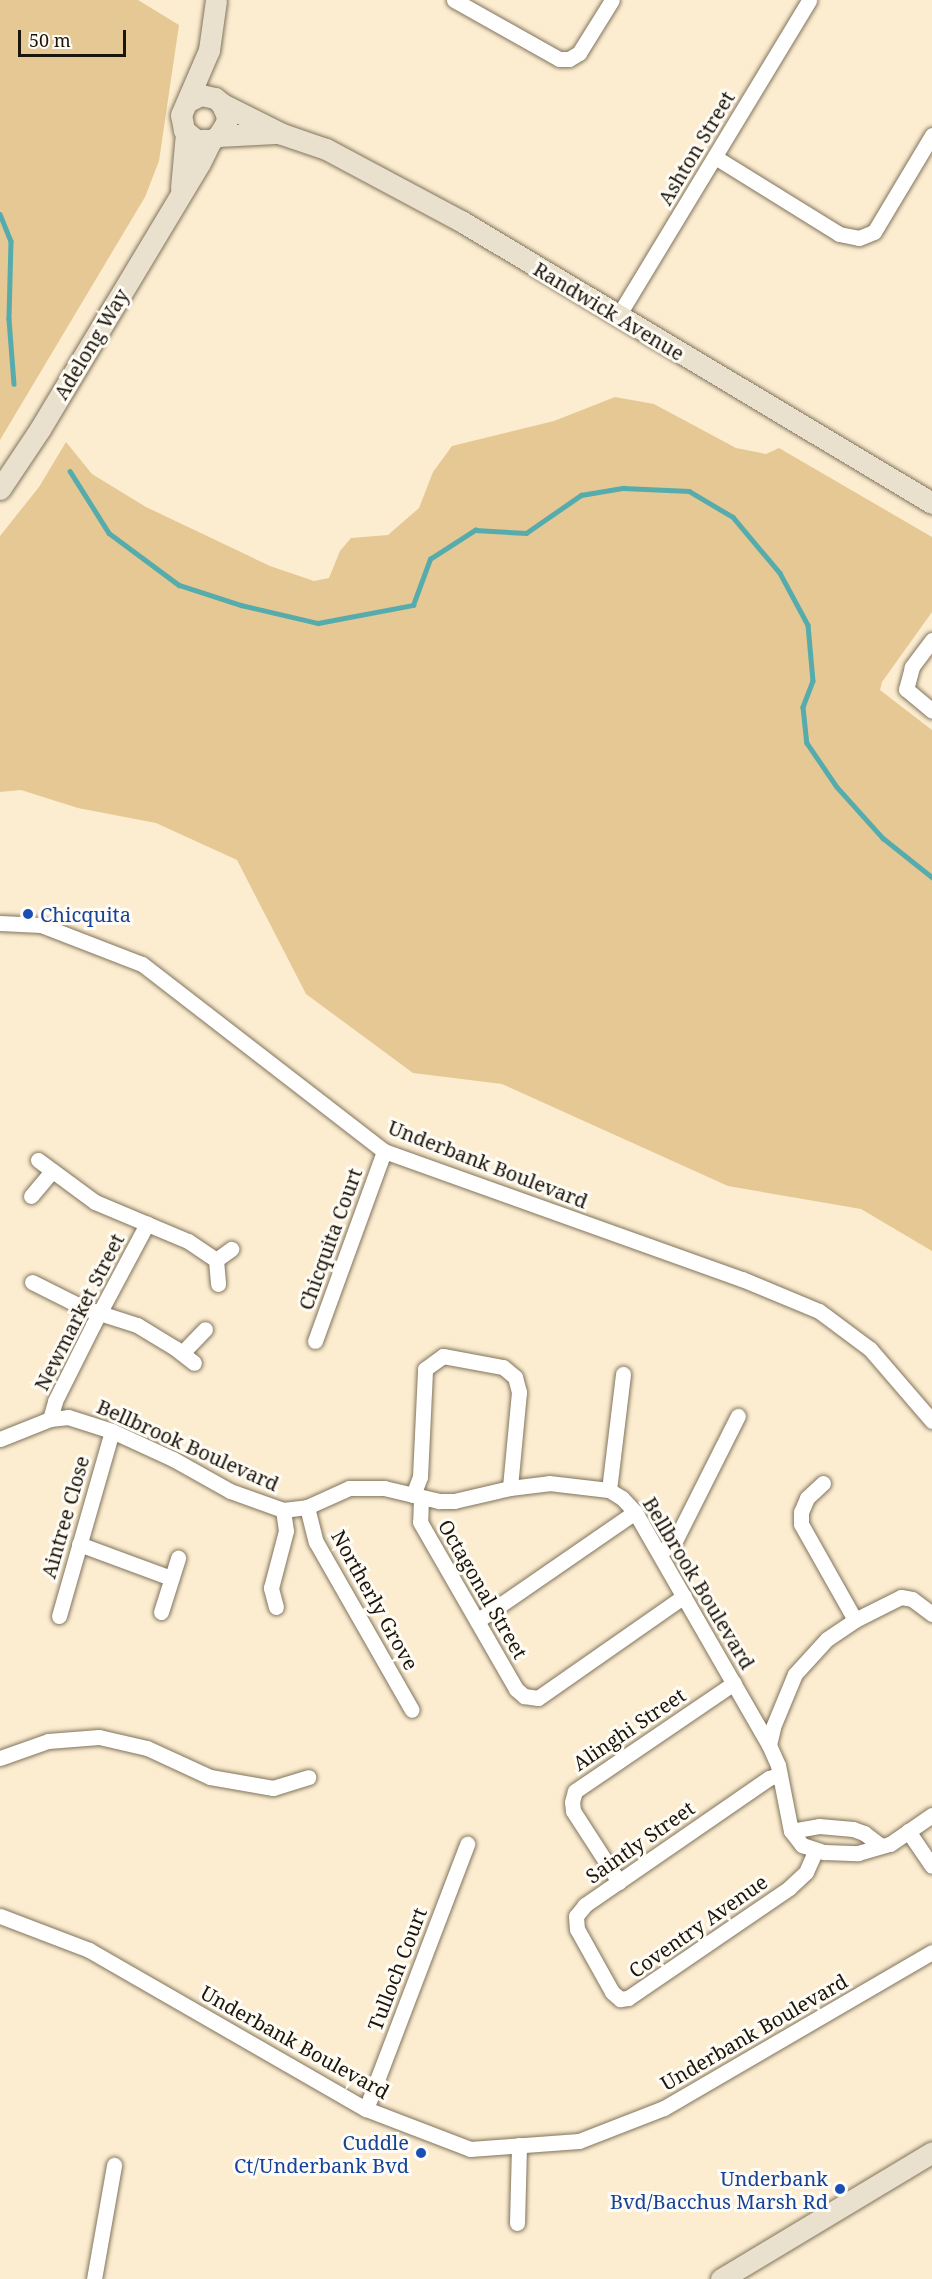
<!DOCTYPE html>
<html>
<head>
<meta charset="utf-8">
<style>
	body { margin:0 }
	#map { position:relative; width:932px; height:2279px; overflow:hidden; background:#fcedd1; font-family:"Noto Serif",serif }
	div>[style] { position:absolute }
	.green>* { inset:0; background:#e5c893 }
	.stream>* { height:4.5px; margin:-2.25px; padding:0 2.25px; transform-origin:2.25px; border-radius:2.25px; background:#56acac }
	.roads { filter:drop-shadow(0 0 2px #81745b) drop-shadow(0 0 2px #81745b) }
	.street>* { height:15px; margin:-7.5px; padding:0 7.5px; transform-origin:7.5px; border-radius:7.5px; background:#fff }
	.secondary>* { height:21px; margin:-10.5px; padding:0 10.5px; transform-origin:10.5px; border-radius:10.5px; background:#e9e1ce }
	.dots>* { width:16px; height:16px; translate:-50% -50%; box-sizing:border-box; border:3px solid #fffcf6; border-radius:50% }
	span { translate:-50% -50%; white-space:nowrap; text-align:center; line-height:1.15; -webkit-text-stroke:6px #fffcf6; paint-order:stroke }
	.street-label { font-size:20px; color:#1b160c }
	.transit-label { font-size:20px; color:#164399 }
	.left { translate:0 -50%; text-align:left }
	.right { translate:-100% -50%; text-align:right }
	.scale { position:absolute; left:18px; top:30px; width:108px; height:27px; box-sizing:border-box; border:3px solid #1b160c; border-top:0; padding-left:8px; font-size:18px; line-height:21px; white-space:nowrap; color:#1b160c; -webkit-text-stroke:4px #fffcf6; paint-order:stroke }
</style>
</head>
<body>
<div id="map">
	<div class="green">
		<div style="clip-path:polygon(0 0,138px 0,179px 25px,159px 161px,145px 197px,0 440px)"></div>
		<div style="clip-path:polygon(615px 397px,654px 404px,736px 448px,766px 454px,779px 448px,932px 537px,932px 612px,882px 682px,880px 690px,932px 730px,932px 1251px,861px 1209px,728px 1186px,502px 1084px,413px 1073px,306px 994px,237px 860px,156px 823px,78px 808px,21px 790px,0 792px,0 536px,39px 487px,66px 442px,92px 474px,146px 507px,270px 566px,314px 581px,329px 578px,340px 551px,351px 538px,388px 535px,419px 508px,433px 472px,452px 446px,554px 421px)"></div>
	</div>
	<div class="stream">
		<div style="left:0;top:214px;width:29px;rotate:68deg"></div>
		<div style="left:11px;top:241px;width:78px;rotate:91.5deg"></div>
		<div style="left:9px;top:319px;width:65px;rotate:85.6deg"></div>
		<div style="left:70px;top:471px;width:73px;rotate:57.8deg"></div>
		<div style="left:109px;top:533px;width:87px;rotate:36.6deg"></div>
		<div style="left:179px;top:585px;width:65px;rotate:17.9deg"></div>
		<div style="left:241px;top:605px;width:79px;rotate:13.2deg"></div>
		<div style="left:318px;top:623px;width:97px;rotate:-10.7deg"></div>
		<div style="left:413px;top:605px;width:49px;rotate:-69.7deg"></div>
		<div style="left:430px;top:559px;width:54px;rotate:-32.8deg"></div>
		<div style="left:475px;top:530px;width:51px;rotate:3.4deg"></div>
		<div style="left:526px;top:533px;width:67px;rotate:-34.6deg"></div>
		<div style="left:581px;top:495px;width:43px;rotate:-9.5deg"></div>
		<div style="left:623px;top:488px;width:66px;rotate:2.6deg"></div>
		<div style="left:689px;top:491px;width:51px;rotate:30.6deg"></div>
		<div style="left:733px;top:517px;width:73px;rotate:50deg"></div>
		<div style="left:780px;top:573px;width:59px;rotate:61.7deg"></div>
		<div style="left:808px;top:625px;width:56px;rotate:84.9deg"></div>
		<div style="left:813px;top:681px;width:28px;rotate:111deg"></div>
		<div style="left:803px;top:707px;width:36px;rotate:84deg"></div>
		<div style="left:807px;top:743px;width:53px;rotate:55.7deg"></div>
		<div style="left:837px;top:787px;width:69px;rotate:48deg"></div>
		<div style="left:883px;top:838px;width:63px;rotate:38.5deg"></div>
	</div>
	<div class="roads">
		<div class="street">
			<div style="left:454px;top:0;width:120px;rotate:29.3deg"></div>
			<div style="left:559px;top:59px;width:10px"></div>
			<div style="left:569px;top:59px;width:12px;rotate:-31deg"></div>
			<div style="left:579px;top:53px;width:62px;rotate:-58.1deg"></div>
			<div style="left:715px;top:157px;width:146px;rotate:31.8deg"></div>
			<div style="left:839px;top:234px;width:20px;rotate:11deg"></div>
			<div style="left:859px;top:238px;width:16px;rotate:-22deg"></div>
			<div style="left:874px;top:232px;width:113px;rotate:-59.1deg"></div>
			<div style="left:618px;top:316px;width:369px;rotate:-58.8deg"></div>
			<div style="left:932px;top:640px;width:34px;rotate:127deg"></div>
			<div style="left:912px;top:667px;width:23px;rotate:105deg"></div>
			<div style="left:906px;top:689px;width:34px;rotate:40deg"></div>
			<div style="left:0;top:923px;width:41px;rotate:2.8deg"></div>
			<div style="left:41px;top:925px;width:108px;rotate:21.1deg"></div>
			<div style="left:142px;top:964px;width:306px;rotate:37.7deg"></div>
			<div style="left:384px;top:1151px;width:380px;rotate:19.7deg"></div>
			<div style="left:742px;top:1279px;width:83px;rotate:22.6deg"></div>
			<div style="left:819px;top:1311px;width:64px;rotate:36.7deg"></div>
			<div style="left:870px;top:1349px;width:95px;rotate:49.3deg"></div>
			<div style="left:38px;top:1160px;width:71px;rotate:36.4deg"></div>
			<div style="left:95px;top:1202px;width:101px;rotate:22.8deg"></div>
			<div style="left:188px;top:1241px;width:34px;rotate:34deg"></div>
			<div style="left:216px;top:1260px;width:24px;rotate:85deg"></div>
			<div style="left:31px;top:1196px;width:33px;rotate:-50deg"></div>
			<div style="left:216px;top:1260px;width:19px;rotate:-36deg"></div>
			<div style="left:32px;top:1282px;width:58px;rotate:26.6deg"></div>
			<div style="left:84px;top:1308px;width:56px;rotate:17.8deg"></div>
			<div style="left:137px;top:1325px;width:44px;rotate:31.2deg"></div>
			<div style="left:175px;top:1348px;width:24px;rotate:38deg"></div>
			<div style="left:315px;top:1341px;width:202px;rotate:-70deg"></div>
			<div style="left:182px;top:1353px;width:33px;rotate:-46deg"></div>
			<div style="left:50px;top:1419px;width:19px;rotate:-74deg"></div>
			<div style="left:55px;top:1401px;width:85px;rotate:-63.4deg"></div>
			<div style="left:93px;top:1325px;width:115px;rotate:-61.9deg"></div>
			<div style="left:0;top:1439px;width:54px;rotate:-21.8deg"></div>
			<div style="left:50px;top:1419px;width:18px;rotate:-6deg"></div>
			<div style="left:68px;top:1417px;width:46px;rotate:17.7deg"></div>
			<div style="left:112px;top:1431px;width:67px;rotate:24.7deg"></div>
			<div style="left:173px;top:1459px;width:65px;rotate:29.3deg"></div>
			<div style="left:230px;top:1491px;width:56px;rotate:19.7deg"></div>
			<div style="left:283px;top:1510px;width:24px;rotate:-7deg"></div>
			<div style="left:307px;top:1507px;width:46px;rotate:-24.3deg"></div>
			<div style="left:349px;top:1488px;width:35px"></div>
			<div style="left:384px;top:1488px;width:57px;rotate:13.3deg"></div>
			<div style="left:439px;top:1501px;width:15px"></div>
			<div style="left:454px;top:1501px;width:57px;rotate:-13.1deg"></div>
			<div style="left:510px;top:1488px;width:39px;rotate:-7deg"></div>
			<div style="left:549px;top:1483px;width:60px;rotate:6.7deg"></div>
			<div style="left:609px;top:1490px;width:15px;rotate:32deg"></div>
			<div style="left:622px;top:1498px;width:19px;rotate:47deg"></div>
			<div style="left:635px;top:1512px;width:269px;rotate:60.1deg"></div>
			<div style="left:769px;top:1745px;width:22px;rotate:66deg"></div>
			<div style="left:778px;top:1765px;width:67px;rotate:78.9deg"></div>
			<div style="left:791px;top:1831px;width:18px;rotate:52deg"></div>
			<div style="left:802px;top:1845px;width:23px;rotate:18deg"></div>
			<div style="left:824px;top:1852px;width:34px;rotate:2deg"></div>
			<div style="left:858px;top:1853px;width:33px;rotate:-16deg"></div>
			<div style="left:890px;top:1844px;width:51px;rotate:-34.6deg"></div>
			<div style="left:823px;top:1483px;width:22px;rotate:137deg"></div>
			<div style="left:807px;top:1498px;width:15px;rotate:113deg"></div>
			<div style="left:801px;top:1512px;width:12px;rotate:90deg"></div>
			<div style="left:801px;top:1524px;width:110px;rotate:60.6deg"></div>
			<div style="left:609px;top:1490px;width:117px;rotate:-83.1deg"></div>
			<div style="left:413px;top:1495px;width:19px;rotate:-69deg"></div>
			<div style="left:420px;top:1477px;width:108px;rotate:-87.3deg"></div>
			<div style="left:425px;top:1369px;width:22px;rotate:-36deg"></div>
			<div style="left:443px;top:1356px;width:61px;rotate:10.4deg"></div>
			<div style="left:503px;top:1367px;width:16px;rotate:40deg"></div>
			<div style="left:515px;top:1377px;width:16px;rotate:75deg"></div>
			<div style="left:519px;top:1392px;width:96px;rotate:95.4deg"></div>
			<div style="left:421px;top:1499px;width:23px;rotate:92deg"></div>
			<div style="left:420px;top:1522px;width:193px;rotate:60.1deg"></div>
			<div style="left:516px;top:1689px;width:11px;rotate:41deg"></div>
			<div style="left:524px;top:1696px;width:14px;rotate:8deg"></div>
			<div style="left:538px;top:1698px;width:178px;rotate:-34.9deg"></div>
			<div style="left:307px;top:1507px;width:36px;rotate:76deg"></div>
			<div style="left:316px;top:1542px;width:193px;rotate:60.3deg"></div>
			<div style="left:79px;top:1544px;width:98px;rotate:20.3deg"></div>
			<div style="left:661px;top:1552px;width:18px;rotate:-38deg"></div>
			<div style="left:675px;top:1541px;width:140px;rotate:-63.3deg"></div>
			<div style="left:276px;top:1607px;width:20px;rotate:-105deg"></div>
			<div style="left:271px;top:1588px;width:59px;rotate:-75.3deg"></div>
			<div style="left:286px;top:1531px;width:21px;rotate:-98deg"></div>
			<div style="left:161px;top:1612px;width:57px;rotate:-72.5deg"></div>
			<div style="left:59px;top:1616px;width:192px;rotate:-74deg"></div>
			<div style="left:477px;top:1621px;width:192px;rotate:-34.6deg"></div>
			<div style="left:769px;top:1745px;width:18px;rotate:-77deg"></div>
			<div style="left:773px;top:1727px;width:57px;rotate:-67.5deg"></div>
			<div style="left:795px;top:1674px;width:47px;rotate:-47.6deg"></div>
			<div style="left:827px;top:1639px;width:34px;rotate:-34deg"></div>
			<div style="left:855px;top:1620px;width:51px;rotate:-26.6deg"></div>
			<div style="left:901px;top:1597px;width:11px;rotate:10deg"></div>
			<div style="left:912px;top:1599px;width:25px;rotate:37deg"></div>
			<div style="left:0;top:1758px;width:51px;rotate:-19.5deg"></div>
			<div style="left:48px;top:1741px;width:51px;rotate:-4.5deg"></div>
			<div style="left:99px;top:1737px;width:49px;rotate:12.9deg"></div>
			<div style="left:147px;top:1748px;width:69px;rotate:24.7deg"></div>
			<div style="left:210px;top:1777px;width:64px;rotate:9.9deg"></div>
			<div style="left:273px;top:1788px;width:37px;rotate:-17deg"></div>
			<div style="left:779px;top:1775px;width:10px;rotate:163deg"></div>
			<div style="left:769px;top:1778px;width:224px;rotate:145.4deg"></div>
			<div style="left:585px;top:1905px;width:14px;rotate:129deg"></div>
			<div style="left:576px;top:1916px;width:13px;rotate:86deg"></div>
			<div style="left:577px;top:1929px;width:72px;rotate:60.9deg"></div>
			<div style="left:612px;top:1992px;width:11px;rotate:41deg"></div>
			<div style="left:620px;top:1999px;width:8px;rotate:-7deg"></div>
			<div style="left:628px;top:1998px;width:195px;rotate:-34.3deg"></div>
			<div style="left:789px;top:1888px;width:23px;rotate:-43deg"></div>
			<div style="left:806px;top:1872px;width:24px;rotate:-66deg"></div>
			<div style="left:791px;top:1831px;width:28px;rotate:-10deg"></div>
			<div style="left:819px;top:1826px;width:34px;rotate:5deg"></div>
			<div style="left:853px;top:1829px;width:12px;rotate:20deg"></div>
			<div style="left:864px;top:1833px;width:21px;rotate:37deg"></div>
			<div style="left:908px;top:1831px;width:42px;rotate:55.6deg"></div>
			<div style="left:619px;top:1882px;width:85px;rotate:-122.9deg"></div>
			<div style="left:573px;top:1811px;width:9px;rotate:-96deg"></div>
			<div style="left:572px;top:1802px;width:11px;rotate:-75deg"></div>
			<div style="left:575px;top:1791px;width:192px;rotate:-34.2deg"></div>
			<div style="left:0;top:1916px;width:95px;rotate:20.9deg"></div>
			<div style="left:89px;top:1950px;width:319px;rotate:29.9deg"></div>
			<div style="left:366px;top:2109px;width:111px;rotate:21deg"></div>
			<div style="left:470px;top:2149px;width:109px;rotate:-4.2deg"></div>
			<div style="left:579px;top:2141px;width:91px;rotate:-21.2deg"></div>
			<div style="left:664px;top:2108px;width:310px;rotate:-30.2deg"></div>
			<div style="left:366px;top:2109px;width:284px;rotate:-69.1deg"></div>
			<div style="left:517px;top:2223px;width:78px;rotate:-88.5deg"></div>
			<div style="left:94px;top:2279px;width:116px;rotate:-80deg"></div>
		</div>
		<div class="secondary">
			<div style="left:187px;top:102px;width:16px;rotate:-27deg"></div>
			<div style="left:201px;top:95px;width:14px;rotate:12deg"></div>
			<div style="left:215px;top:98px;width:8px;rotate:40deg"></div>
			<div style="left:221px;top:103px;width:14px;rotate:65deg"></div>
			<div style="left:227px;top:116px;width:7px;rotate:98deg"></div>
			<div style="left:226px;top:123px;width:15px;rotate:122deg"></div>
			<div style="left:218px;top:136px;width:8px;rotate:150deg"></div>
			<div style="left:211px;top:140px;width:15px;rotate:180deg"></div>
			<div style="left:196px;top:140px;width:16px;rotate:-140deg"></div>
			<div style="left:184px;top:130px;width:15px;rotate:-101deg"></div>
			<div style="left:181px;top:115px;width:71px;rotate:-66.7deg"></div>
			<div style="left:209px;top:50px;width:50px;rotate:-82deg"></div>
			<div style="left:222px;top:104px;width:67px;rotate:26.6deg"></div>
			<div style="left:282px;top:134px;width:46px;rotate:18.8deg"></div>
			<div style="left:326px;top:149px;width:153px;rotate:28.1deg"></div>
			<div style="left:461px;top:221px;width:549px;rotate:30.91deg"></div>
			<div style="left:218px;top:136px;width:57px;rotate:-3deg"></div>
			<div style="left:181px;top:188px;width:55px;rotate:-84.8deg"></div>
			<div style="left:0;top:489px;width:72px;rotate:-56.3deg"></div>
			<div style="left:40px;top:429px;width:310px;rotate:-59deg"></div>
			<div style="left:200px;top:163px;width:25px;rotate:-64deg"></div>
			<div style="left:721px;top:2279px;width:246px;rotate:-31deg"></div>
		</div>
	</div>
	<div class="dots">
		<div style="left:28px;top:914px;background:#1a4fb4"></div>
		<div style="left:421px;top:2153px;background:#1a4fb4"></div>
		<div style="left:840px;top:2189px;background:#1a4fb4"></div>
	</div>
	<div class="street-label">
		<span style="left:696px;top:148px;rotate:-59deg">Ashton Street</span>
		<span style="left:609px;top:311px;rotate:31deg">Randwick Avenue</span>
		<span style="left:91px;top:344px;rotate:-59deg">Adelong Way</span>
		<span style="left:488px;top:1164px;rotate:21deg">Underbank Boulevard</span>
		<span style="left:330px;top:1239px;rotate:-70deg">Chicquita Court</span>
		<span style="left:79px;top:1312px;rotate:-63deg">Newmarket Street</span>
		<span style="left:188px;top:1445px;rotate:24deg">Bellbrook Boulevard</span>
		<span style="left:65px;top:1517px;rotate:-74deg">Aintree Close</span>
		<span style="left:699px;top:1583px;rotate:59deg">Bellbrook Boulevard</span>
		<span style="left:483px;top:1589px;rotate:60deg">Octagonal Street</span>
		<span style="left:375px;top:1600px;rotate:61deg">Northerly Grove</span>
		<span style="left:629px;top:1729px;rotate:-34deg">Alinghi Street</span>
		<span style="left:640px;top:1842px;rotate:-35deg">Saintly Street</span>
		<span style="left:698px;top:1926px;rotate:-35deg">Coventry Avenue</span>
		<span style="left:397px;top:1969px;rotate:-69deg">Tulloch Court</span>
		<span style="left:754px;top:2032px;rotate:-30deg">Underbank Boulevard</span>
		<span style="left:295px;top:2042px;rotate:29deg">Underbank Boulevard</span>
	</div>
	<div class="transit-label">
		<span class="left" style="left:40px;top:914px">Chicquita</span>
		<span class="right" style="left:409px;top:2154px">Cuddle<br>Ct/Underbank Bvd</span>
		<span class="right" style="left:828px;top:2190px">Underbank<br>Bvd/Bacchus Marsh Rd</span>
	</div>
	<div class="scale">50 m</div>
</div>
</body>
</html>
